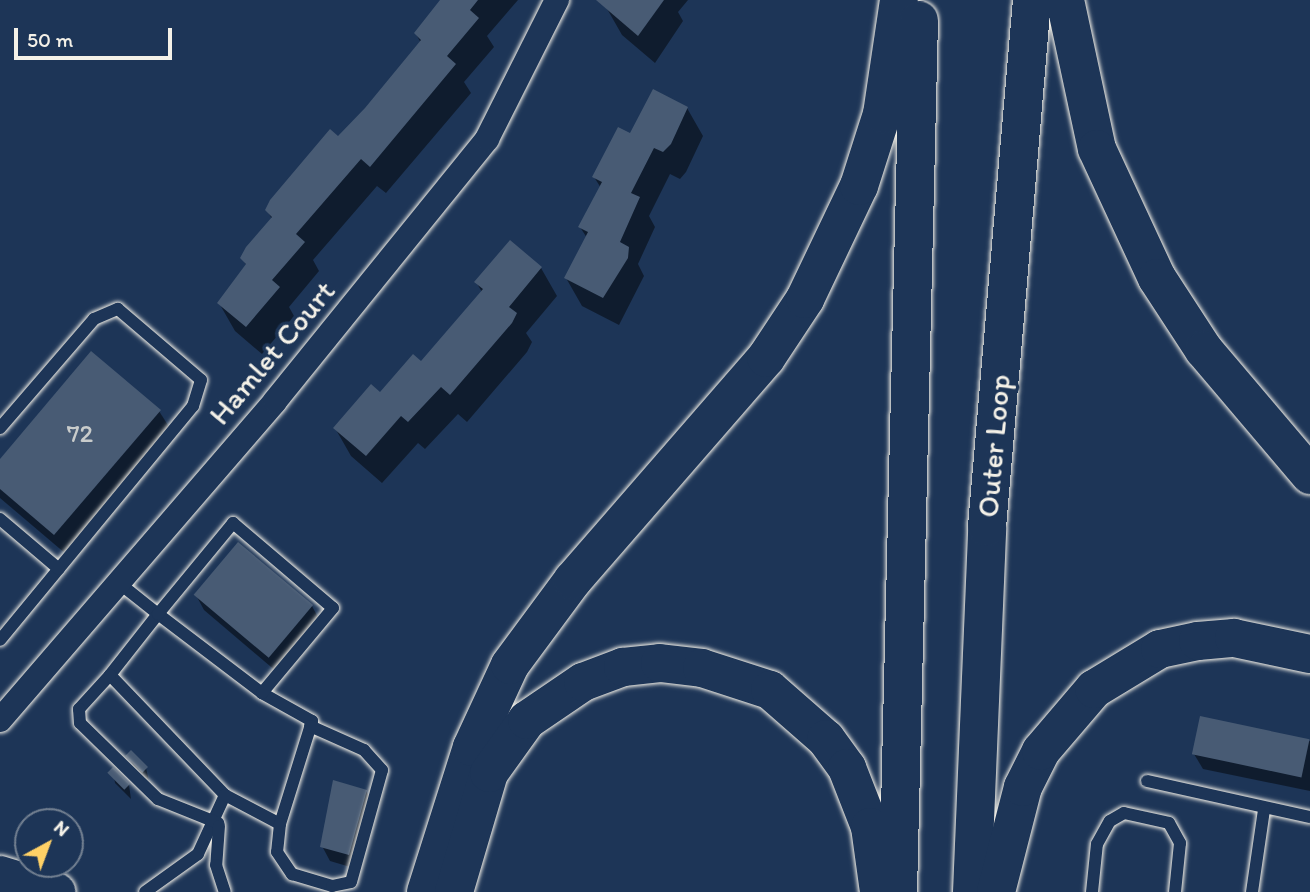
<!DOCTYPE html>
<html>
<head>
<meta charset="utf-8">
<style>
	body { margin:0 }
	#map { position:relative; width:1310px; height:892px; overflow:hidden; background:#1d3557; font-family:Itim,sans-serif }
	div>[style] { position:absolute }
	.shadow>* { inset:0; background:#0007 }
	.building>* { inset:0; background:#485b74; transform-origin:0 0 }
	.roads { filter:drop-shadow(0 0 2px #f4f1e8) drop-shadow(0 0 2px #f4f1e8) }
	.service>* { height:12px; margin:-6px; padding:0 6px; transform-origin:6px; border-radius:6px; background:#1d3557 }
	.minor>* { height:24px; margin:-12px; padding:0 12px; transform-origin:12px; border-radius:12px; background:#1d3557 }
	.primary>* { height:38px; margin:-19px; padding:0 19px; transform-origin:19px; border-radius:19px; background:#1d3557 }
	.motorway>* { height:38px; margin:-19px; padding:0 19px; transform-origin:19px; border-radius:19px; background:#1d3557 }
	span { translate:-50% -50%; white-space:nowrap; text-align:center; line-height:1.15; -webkit-text-stroke:7px #1d3557; paint-order:stroke }
	.number-label { font-size:26px; color:#c9cccb }
	.number-label span { -webkit-text-stroke-width:0 }
	.street-label { font-size:30px; color:#f4f1e8 }
	.north { position:absolute; left:14px; top:808px; width:70px; height:70px; box-sizing:border-box; background:#1d3557; border:2px solid #738091; border-radius:50%; rotate:41deg; font-size:19px; font-weight:700; line-height:28px; text-align:center; color:#f4f1e8 }
	.north::after { content:''; display:block; margin:auto; width:24px; height:32px; background:#ffd166; clip-path:polygon(50% 0,100% 100%,50% 72%,0 100%) }
	.scale { position:absolute; left:14px; top:28px; width:158px; height:32px; box-sizing:border-box; border:4px solid #f4f1e8; border-top:0; padding-left:9px; font-size:21px; line-height:24px; white-space:nowrap; color:#f4f1e8; -webkit-text-stroke:5px #1d3557; paint-order:stroke }
</style>
</head>
<body>
<div id="map">
	<div class="shadow">
		<div style="clip-path:polygon(443px 0,518px 0,487px 36px,494px 47px,464px 82px,471px 93px,386px 193px,377px 186px,313px 260px,319px 271px,289px 307px,294px 316px,262px 354px,235px 331px,219px 303px,247px 266px,242px 258px,272px 219px,267px 210px,366px 109px,421px 43px,416px 34px)"></div>
		<div style="clip-path:polygon(611px 0,688px 0,678px 12px,683px 21px,655px 63px,622px 35px,606px 7px)"></div>
		<div style="clip-path:polygon(687px 108px,703px 136px,686px 172px,680px 179px,670px 174px,649px 216px,655px 227px,638px 264px,644px 276px,619px 325px,582px 306px,566px 278px,587px 238px,580px 227px,601px 188px,594px 177px,631px 135px)"></div>
		<div style="clip-path:polygon(510px 242px,541px 268px,557px 296px,526px 333px,532px 342px,527px 352px,467px 422px,458px 414px,425px 449px,418px 443px,382px 483px,351px 456px,335px 428px,421px 364px,482px 292px,476px 282px)"></div>
		<div style="clip-path:polygon(159px 411px,171px 430px,66px 554px,0 498px,0 461px)"></div>
		<div style="clip-path:polygon(196px 595px,312px 606px,320px 621px,277px 672px,204px 610px)"></div>
		<div style="clip-path:polygon(1310px 741px,1310px 791px,1203px 769px,1194px 754px)"></div>
		<div style="clip-path:polygon(128px 755px,146px 768px,149px 781px,133px 765px)"></div>
		<div style="clip-path:polygon(113px 770px,129px 785px,131px 799px,115px 783px)"></div>
		<div style="clip-path:polygon(366px 791px,375px 806px,357px 869px,330px 861px,322px 846px)"></div>
	</div>
	<div class="building">
		<div style="clip-path:polygon(440px 0,478px 0,470px 10px,479px 18px,447px 56px,456px 64px,370px 167px,361px 159px,296px 234px,305px 242px,272px 280px,280px 287px,246px 327px,217px 303px,246px 264px,240px 258px,246px 247px,272px 217px,265px 210px,270px 200px,330px 129px,338px 136px,365px 108px,421px 40px,414px 33px)"></div>
		<div style="clip-path:polygon(596px 0,664px 0,638px 36px)"></div>
		<div style="clip-path:polygon(653px 89px,688px 107px,671px 144px,663px 152px,654px 148px,631px 193px,640px 197px,620px 242px,629px 247px,628px 258px,603px 298px,564px 278px,588px 232px,578px 227px,602px 182px,592px 177px,618px 127px,630px 133px)"></div>
		<div style="clip-path:polygon(510px 240px,542px 267px,509px 307px,517px 313px,512px 323px,450px 395px,441px 387px,408px 422px,401px 416px,366px 456px,333px 428px,371px 384px,380px 392px,413px 354px,421px 361px,483px 289px,474px 282px)"></div>
		<div style="clip-path:polygon(91px 351px,161px 410px,54px 535px,0 489px,0 459px)"></div>
		<div style="left:238px;top:542px;width:98px;height:69px;rotate:40deg"></div>
		<div style="left:1200px;top:716px;width:112px;height:39px;rotate:12deg"></div>
		<div style="left:131px;top:750px;width:24px;height:8px;rotate:45deg"></div>
		<div style="left:113px;top:767px;width:24px;height:8px;rotate:45deg"></div>
		<div style="clip-path:polygon(333px 780px,367px 790px,349px 855px,320px 847px)"></div>
	</div>
	<div class="roads">
		<div class="service">
			<div style="left:0;top:428px;width:144px;rotate:-49.2deg"></div>
			<div style="left:94px;top:319px;width:26px;rotate:-23deg"></div>
			<div style="left:118px;top:309px;width:109px;rotate:40.5deg"></div>
			<div style="left:201px;top:380px;width:27px;rotate:107deg"></div>
			<div style="left:193px;top:406px;width:303px;rotate:129.5deg"></div>
			<div style="left:0;top:519px;width:77px;rotate:40.3deg"></div>
			<div style="left:119px;top:583px;width:50px;rotate:38.5deg"></div>
			<div style="left:158px;top:614px;width:78px;rotate:128.2deg"></div>
			<div style="left:110px;top:675px;width:166px;rotate:46.2deg"></div>
			<div style="left:225px;top:795px;width:65px;rotate:114.6deg"></div>
			<div style="left:198px;top:854px;width:65px;rotate:144.4deg"></div>
			<div style="left:110px;top:675px;width:46px;rotate:132.4deg"></div>
			<div style="left:79px;top:709px;width:14px;rotate:86deg"></div>
			<div style="left:80px;top:723px;width:109px;rotate:44.3deg"></div>
			<div style="left:158px;top:799px;width:65px;rotate:21.8deg"></div>
			<div style="left:1147px;top:781px;width:167px;rotate:12.5deg"></div>
			<div style="left:225px;top:795px;width:62px;rotate:27.8deg"></div>
			<div style="left:280px;top:824px;width:108px;rotate:-72.7deg"></div>
			<div style="left:312px;top:721px;width:57px;rotate:-150.8deg"></div>
			<div style="left:262px;top:693px;width:131px;rotate:-142.8deg"></div>
			<div style="left:158px;top:614px;width:118px;rotate:-50.5deg"></div>
			<div style="left:233px;top:523px;width:131px;rotate:40.4deg"></div>
			<div style="left:333px;top:608px;width:111px;rotate:129.9deg"></div>
			<div style="left:280px;top:824px;width:28px;rotate:96deg"></div>
			<div style="left:277px;top:852px;width:27px;rotate:56deg"></div>
			<div style="left:292px;top:874px;width:42px;rotate:16.7deg"></div>
			<div style="left:332px;top:886px;width:19px;rotate:-12deg"></div>
			<div style="left:351px;top:882px;width:116px;rotate:-74.5deg"></div>
			<div style="left:382px;top:770px;width:27px;rotate:-132deg"></div>
			<div style="left:364px;top:750px;width:59px;rotate:-156deg"></div>
			<div style="left:219px;top:826px;width:39px;rotate:94deg"></div>
			<div style="left:216px;top:865px;width:28px;rotate:72deg"></div>
			<div style="left:1092px;top:892px;width:48px;rotate:-84.1deg"></div>
			<div style="left:1097px;top:844px;width:26px;rotate:-61deg"></div>
			<div style="left:1110px;top:821px;width:16px;rotate:-30deg"></div>
			<div style="left:1124px;top:813px;width:46px;rotate:12.5deg"></div>
			<div style="left:1169px;top:823px;width:23px;rotate:61deg"></div>
			<div style="left:1180px;top:843px;width:49px;rotate:95.8deg"></div>
			<div style="left:1252px;top:892px;width:83px;rotate:-81.7deg"></div>
		</div>
		<div class="minor">
			<div style="left:0;top:720px;width:421px;rotate:-49.2deg"></div>
			<div style="left:275px;top:401px;width:337px;rotate:-51deg"></div>
			<div style="left:487px;top:139px;width:156px;rotate:-63.3deg"></div>
		</div>
		<div class="primary">
			<div style="left:0;top:875px;width:59px;rotate:16.9deg"></div>
		</div>
		<div class="motorway">
			<div style="left:1065px;top:0;width:152px;rotate:77.9deg"></div>
			<div style="left:1097px;top:149px;width:142px;rotate:65.1deg"></div>
			<div style="left:1157px;top:278px;width:86px;rotate:56.9deg"></div>
			<div style="left:1204px;top:350px;width:164px;rotate:49.7deg"></div>
			<div style="left:426px;top:892px;width:152px;rotate:-72.4deg"></div>
			<div style="left:472px;top:747px;width:90px;rotate:-65.1deg"></div>
			<div style="left:510px;top:665px;width:106px;rotate:-53.5deg"></div>
			<div style="left:573px;top:580px;width:294px;rotate:-49deg"></div>
			<div style="left:766px;top:358px;width:71px;rotate:-56.5deg"></div>
			<div style="left:805px;top:299px;width:125px;rotate:-64.5deg"></div>
			<div style="left:859px;top:186px;width:76px;rotate:-72.3deg"></div>
			<div style="left:882px;top:114px;width:115px;rotate:-81.5deg"></div>
			<div style="left:454px;top:892px;width:124px;rotate:-73.6deg"></div>
			<div style="left:489px;top:773px;width:65px;rotate:-54.4deg"></div>
			<div style="left:527px;top:720px;width:68px;rotate:-34.2deg"></div>
			<div style="left:583px;top:682px;width:43px;rotate:-20.6deg"></div>
			<div style="left:623px;top:667px;width:37px;rotate:-6deg"></div>
			<div style="left:660px;top:663px;width:42px;rotate:6.8deg"></div>
			<div style="left:702px;top:668px;width:71px;rotate:17.9deg"></div>
			<div style="left:770px;top:690px;width:74px;rotate:41.2deg"></div>
			<div style="left:826px;top:739px;width:36px;rotate:54deg"></div>
			<div style="left:847px;top:768px;width:63px;rotate:68.7deg"></div>
			<div style="left:870px;top:827px;width:66px;rotate:82.1deg"></div>
			<div style="left:898px;top:892px;width:872px;rotate:-88.62deg"></div>
			<div style="left:972px;top:892px;width:365px;rotate:-87.6deg"></div>
			<div style="left:987px;top:527px;width:529px;rotate:-85.12deg"></div>
			<div style="left:996px;top:892px;width:108px;rotate:-75.6deg"></div>
			<div style="left:1023px;top:787px;width:40px;rotate:-63.4deg"></div>
			<div style="left:1041px;top:751px;width:82px;rotate:-49.5deg"></div>
			<div style="left:1094px;top:689px;width:77px;rotate:-31.2deg"></div>
			<div style="left:1160px;top:649px;width:39px;rotate:-12deg"></div>
			<div style="left:1198px;top:641px;width:36px;rotate:-5deg"></div>
			<div style="left:1234px;top:638px;width:78px;rotate:11.9deg"></div>
		</div>
	</div>
	<div class="number-label">
		<span style="left:80px;top:434px">72</span>
	</div>
	<div class="street-label">
		<span style="left:272px;top:353px;rotate:-50deg">Hamlet Court</span>
		<span style="left:994px;top:446px;rotate:-85deg">Outer Loop</span>
	</div>
	<div class="north">N</div>
	<div class="scale">50 m</div>
</div>
</body>
</html>
